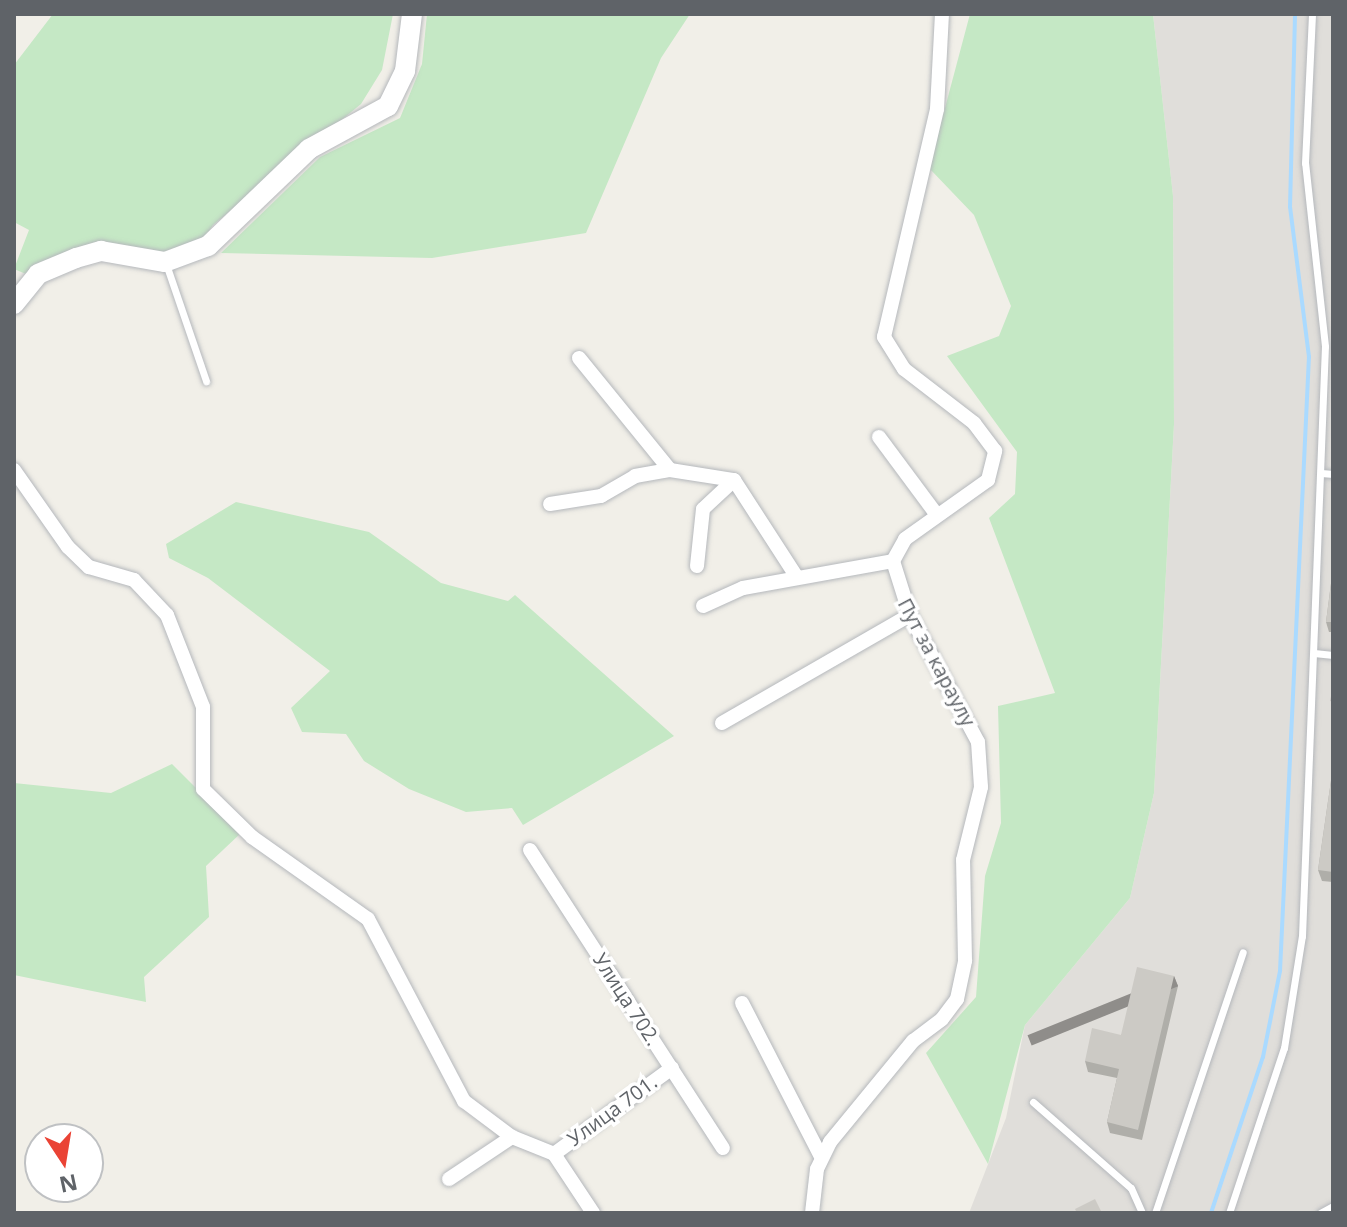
<!DOCTYPE html>
<html>
<head>
<meta charset="utf-8">
<style>
	body { margin:0 }
	#map { position:relative; width:1347px; height:1227px; overflow:hidden; background:#f1efe8; font-family:"Open Sans",sans-serif }
	div>[style] { position:absolute }
	.industrial>* { inset:0; background:#e0deda }
	.green>* { inset:0; background:#c5e8c5 }
	.stream>* { height:4px; margin:-2px; padding:0 2px; transform-origin:2px; border-radius:2px; background:#aadaff }
	.roads { filter:drop-shadow(0 0 2px #b5b8bc) drop-shadow(0 0 2px #b5b8bc) }
	.service>* { height:7px; margin:-3.5px; padding:0 3.5px; transform-origin:3.5px; border-radius:3.5px; background:#fff }
	.minor>* { height:14px; margin:-7px; padding:0 7px; transform-origin:7px; border-radius:7px; background:#fff }
	.secondary>* { height:20px; margin:-10px; padding:0 10px; transform-origin:10px; border-radius:10px; background:#fff }
	.wall>* { inset:0; background:#afaea9 }
	.shaded-wall>* { inset:0; background:#8f8d8a; transform-origin:0 0 }
	.building>* { inset:0; background:#cccac5 }
	span { translate:-50% -50%; white-space:nowrap; text-align:center; line-height:1.15; -webkit-text-stroke:7px #fff; paint-order:stroke }
	.street-label { font-size:20px; color:#5f6368 }
	.frame { position:absolute; inset:0; border:16px solid #5f6368; pointer-events:none }
	.north { position:absolute; left:24px; top:1123px; width:80px; height:80px; box-sizing:border-box; background:#fff; border:2px solid #bfc1c3; border-radius:50%; rotate:168deg; font-size:22px; font-weight:700; line-height:32px; text-align:center; color:#5f6368 }
	.north::after { content:''; display:block; margin:auto; width:28px; height:36px; background:#ea4335; clip-path:polygon(50% 0,100% 100%,50% 72%,0 100%) }
</style>
</head>
<body>
<div id="map">
	<div class="industrial">
		<div style="clip-path:polygon(1153px 14px,1333px 14px,1333px 1213px,969px 1213px,1006px 1118px,1025px 1025px,1130px 898px,1154px 793px,1174px 424px,1173px 196px)"></div>
	</div>
	<div class="green">
		<div style="clip-path:polygon(53px 14px,393px 14px,382px 70px,361px 104px,213px 225px,189px 261px,119px 246px,26px 274px,14px 269px,29px 230px,14px 222px,14px 65px)"></div>
		<div style="clip-path:polygon(427px 14px,690px 14px,661px 58px,586px 233px,432px 258px,221px 253px,320px 157px,400px 118px,422px 64px)"></div>
		<div style="clip-path:polygon(970px 14px,1153px 14px,1173px 196px,1174px 424px,1154px 793px,1130px 898px,1025px 1025px,988px 1164px,926px 1053px,976px 997px,985px 876px,1001px 823px,998px 706px,1055px 693px,989px 518px,1015px 494px,1017px 452px,947px 356px,999px 336px,1011px 306px,974px 215px,929px 168px)"></div>
		<div style="clip-path:polygon(236px 502px,369px 532px,441px 583px,508px 601px,515px 595px,674px 736px,523px 825px,512px 808px,466px 812px,409px 789px,364px 761px,346px 734px,302px 732px,291px 708px,330px 671px,208px 578px,169px 558px,166px 544px)"></div>
		<div style="clip-path:polygon(172px 764px,241px 833px,206px 866px,209px 917px,144px 977px,146px 1002px,14px 975px,14px 783px,111px 793px)"></div>
	</div>
	<div class="stream">
		<div style="left:1211px;top:1213px;width:164px;rotate:-71.6deg"></div>
		<div style="left:1263px;top:1057px;width:88px;rotate:-78.8deg"></div>
		<div style="left:1280px;top:971px;width:615px;rotate:-87.3deg"></div>
		<div style="left:1309px;top:357px;width:151px;rotate:-97.2deg"></div>
		<div style="left:1290px;top:207px;width:193px;rotate:-88.5deg"></div>
	</div>
	<div class="roads">
		<div class="service">
			<div style="left:166px;top:264px;width:124px;rotate:71.1deg"></div>
			<div style="left:1321px;top:473px;width:12px;rotate:5deg"></div>
			<div style="left:1314px;top:653px;width:19px;rotate:6deg"></div>
			<div style="left:1033px;top:1102px;width:130px;rotate:41.3deg"></div>
			<div style="left:1131px;top:1188px;width:27px;rotate:66deg"></div>
			<div style="left:1155px;top:1213px;width:275px;rotate:-71.4deg"></div>
			<div style="left:1229px;top:1213px;width:174px;rotate:-71.6deg"></div>
			<div style="left:1284px;top:1048px;width:113px;rotate:-80.9deg"></div>
			<div style="left:1302px;top:936px;width:590px;rotate:-87.77deg"></div>
			<div style="left:1325px;top:346px;width:184px;rotate:-96.2deg"></div>
			<div style="left:1305px;top:163px;width:149px;rotate:-87.3deg"></div>
			<div style="left:1320px;top:1213px;width:15px;rotate:-28deg"></div>
		</div>
		<div class="minor">
			<div style="left:579px;top:358px;width:144px;rotate:50.9deg"></div>
			<div style="left:879px;top:437px;width:97px;rotate:53.4deg"></div>
			<div style="left:14px;top:470px;width:94px;rotate:55deg"></div>
			<div style="left:68px;top:547px;width:29px;rotate:44deg"></div>
			<div style="left:89px;top:567px;width:47px;rotate:16.1deg"></div>
			<div style="left:134px;top:580px;width:48px;rotate:46.7deg"></div>
			<div style="left:167px;top:615px;width:99px;rotate:68.6deg"></div>
			<div style="left:203px;top:707px;width:82px;rotate:90deg"></div>
			<div style="left:203px;top:789px;width:69px;rotate:44.4deg"></div>
			<div style="left:252px;top:837px;width:142px;rotate:35.3deg"></div>
			<div style="left:368px;top:919px;width:206px;rotate:62.2deg"></div>
			<div style="left:464px;top:1101px;width:60px;rotate:36.9deg"></div>
			<div style="left:512px;top:1137px;width:45px;rotate:22deg"></div>
			<div style="left:554px;top:1154px;width:71px;rotate:56.5deg"></div>
			<div style="left:550px;top:504px;width:52px;rotate:-8.9deg"></div>
			<div style="left:601px;top:496px;width:39px;rotate:-30deg"></div>
			<div style="left:635px;top:476px;width:36px;rotate:-10deg"></div>
			<div style="left:670px;top:470px;width:65px;rotate:8.9deg"></div>
			<div style="left:734px;top:480px;width:114px;rotate:57.1deg"></div>
			<div style="left:697px;top:566px;width:57px;rotate:-84deg"></div>
			<div style="left:703px;top:509px;width:42px;rotate:-43.1deg"></div>
			<div style="left:703px;top:606px;width:44px;rotate:-24.2deg"></div>
			<div style="left:743px;top:588px;width:152px;rotate:-10.2deg"></div>
			<div style="left:722px;top:723px;width:217px;rotate:-29.9deg"></div>
			<div style="left:530px;top:850px;width:355px;rotate:57.1deg"></div>
			<div style="left:742px;top:1003px;width:173px;rotate:62.8deg"></div>
			<div style="left:554px;top:1154px;width:146px;rotate:-36.1deg"></div>
			<div style="left:449px;top:1179px;width:76px;rotate:-33.7deg"></div>
			<div style="left:812px;top:1213px;width:44px;rotate:-83.5deg"></div>
			<div style="left:817px;top:1169px;width:30px;rotate:-64deg"></div>
			<div style="left:830px;top:1142px;width:131px;rotate:-50.6deg"></div>
			<div style="left:913px;top:1041px;width:36px;rotate:-37deg"></div>
			<div style="left:942px;top:1019px;width:25px;rotate:-53deg"></div>
			<div style="left:957px;top:999px;width:39px;rotate:-78deg"></div>
			<div style="left:965px;top:961px;width:101px;rotate:-91.1deg"></div>
			<div style="left:963px;top:860px;width:75px;rotate:-76.1deg"></div>
			<div style="left:981px;top:787px;width:45px;rotate:-93.8deg"></div>
			<div style="left:978px;top:742px;width:144px;rotate:-118.2deg"></div>
			<div style="left:910px;top:615px;width:57px;rotate:-107.5deg"></div>
			<div style="left:893px;top:561px;width:25px;rotate:-61deg"></div>
			<div style="left:905px;top:539px;width:102px;rotate:-35.4deg"></div>
			<div style="left:988px;top:480px;width:30px;rotate:-76deg"></div>
			<div style="left:995px;top:451px;width:35px;rotate:-127deg"></div>
			<div style="left:974px;top:423px;width:88px;rotate:-142.4deg"></div>
			<div style="left:904px;top:369px;width:38px;rotate:-122deg"></div>
			<div style="left:884px;top:337px;width:234px;rotate:-76.9deg"></div>
			<div style="left:937px;top:109px;width:95px;rotate:-87deg"></div>
		</div>
		<div class="secondary">
			<div style="left:14px;top:304px;width:38px;rotate:-51deg"></div>
			<div style="left:38px;top:274px;width:41px;rotate:-22.8deg"></div>
			<div style="left:76px;top:258px;width:26px;rotate:-16deg"></div>
			<div style="left:101px;top:251px;width:65px;rotate:9.8deg"></div>
			<div style="left:165px;top:262px;width:46px;rotate:-20.4deg"></div>
			<div style="left:208px;top:246px;width:140px;rotate:-43.8deg"></div>
			<div style="left:309px;top:149px;width:90px;rotate:-28.6deg"></div>
			<div style="left:388px;top:106px;width:39px;rotate:-64deg"></div>
			<div style="left:405px;top:71px;width:57px;rotate:-83deg"></div>
		</div>
	</div>
	<div class="wall">
		<div style="clip-path:polygon(1333px 568px,1333px 632px,1329px 632px,1326px 622px)"></div>
		<div style="clip-path:polygon(1333px 767px,1333px 882px,1322px 881px,1318px 870px)"></div>
		<div style="clip-path:polygon(1174px 976px,1178px 986px,1142px 1140px,1110px 1133px,1107px 1122px,1117px 1078px,1088px 1072px,1085px 1061px,1121px 1035px)"></div>
	</div>
	<div class="shaded-wall">
		<div style="left:1174px;top:976px;width:11px;height:158px;rotate:68deg"></div>
	</div>
	<div class="building">
		<div style="clip-path:polygon(1333px 568px,1333px 622px,1326px 622px)"></div>
		<div style="clip-path:polygon(1333px 687px,1333px 702px,1330px 701px)"></div>
		<div style="clip-path:polygon(1333px 767px,1333px 872px,1318px 870px)"></div>
		<div style="clip-path:polygon(1137px 967px,1174px 976px,1138px 1130px,1107px 1122px,1119px 1069px,1085px 1061px,1092px 1028px,1121px 1035px)"></div>
		<div style="clip-path:polygon(1095px 1199px,1102px 1213px,1077px 1213px,1075px 1209px)"></div>
	</div>
	<div class="street-label">
		<span style="left:937px;top:662px;rotate:62deg">Пут за караулу</span>
		<span style="left:627px;top:999px;rotate:57deg">Улица 702.</span>
		<span style="left:612px;top:1110px;rotate:-36deg">Улица 701.</span>
	</div>
	<div class="frame"></div>
	<div class="north">N</div>
</div>
</body>
</html>
